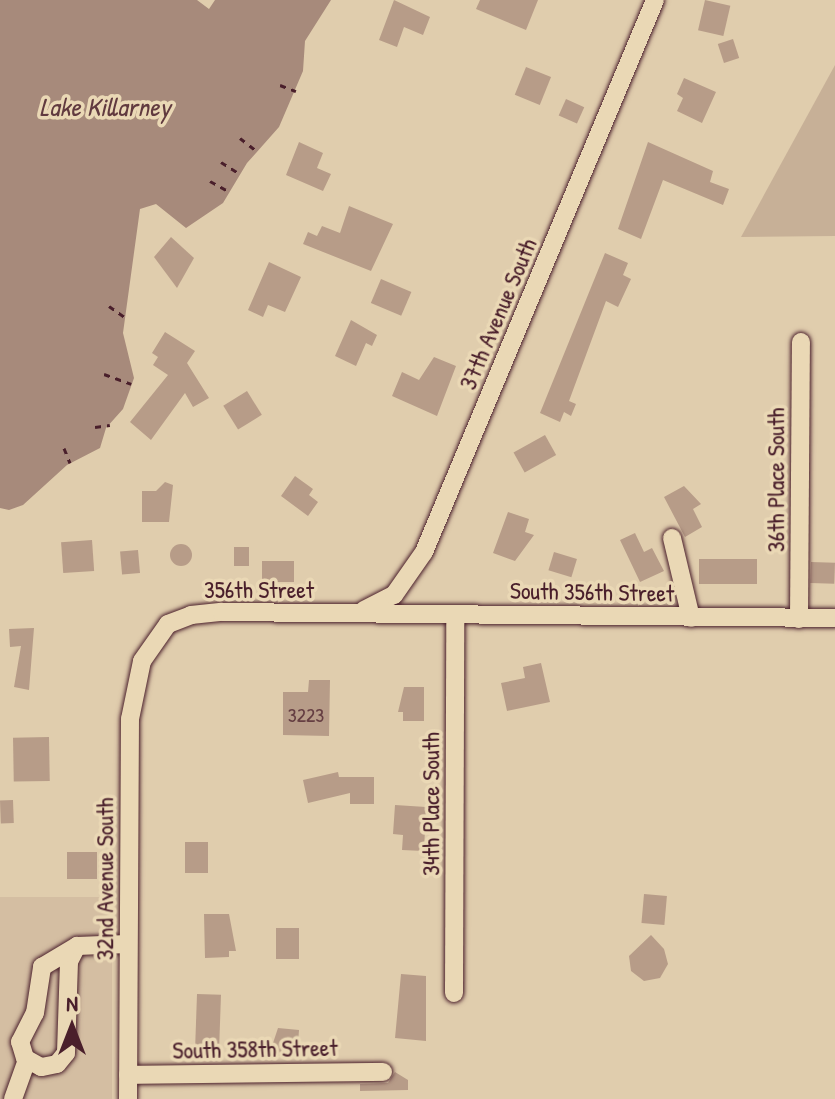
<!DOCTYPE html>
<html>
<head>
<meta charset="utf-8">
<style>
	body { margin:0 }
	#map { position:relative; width:835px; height:1099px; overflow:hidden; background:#e0cdad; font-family:"Patrick Hand",sans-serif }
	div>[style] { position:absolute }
	.built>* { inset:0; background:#d4bea2; transform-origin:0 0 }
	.green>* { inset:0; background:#c7b097 }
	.water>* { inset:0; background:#a78a7b }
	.building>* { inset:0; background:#b79c88; transform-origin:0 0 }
	.round { border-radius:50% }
	.path>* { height:3px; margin-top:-1.5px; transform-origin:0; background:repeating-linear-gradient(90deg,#4a1f2b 0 6px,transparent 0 12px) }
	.roads { filter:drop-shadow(0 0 2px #4a1f2b) drop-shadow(0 0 2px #4a1f2b) }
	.minor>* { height:18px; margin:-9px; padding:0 9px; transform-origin:9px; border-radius:9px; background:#ead8b5 }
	span { translate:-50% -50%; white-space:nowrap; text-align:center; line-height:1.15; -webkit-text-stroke:7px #ead8b5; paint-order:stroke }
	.number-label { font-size:20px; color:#653e42 }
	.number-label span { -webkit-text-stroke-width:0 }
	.street-label { font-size:24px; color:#4a1f2b }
	.water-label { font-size:26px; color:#613a3f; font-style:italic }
	.north { position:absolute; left:32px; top:987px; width:80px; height:80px; -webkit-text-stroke:6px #ead8b5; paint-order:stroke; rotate:0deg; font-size:22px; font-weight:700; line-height:32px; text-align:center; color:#4a1f2b }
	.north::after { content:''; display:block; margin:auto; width:28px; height:36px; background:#4a1f2b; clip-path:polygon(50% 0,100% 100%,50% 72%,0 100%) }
</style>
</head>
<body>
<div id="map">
	<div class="built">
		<div style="left:0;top:897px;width:112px;height:202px"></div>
	</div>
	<div class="green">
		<div style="clip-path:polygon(835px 65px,835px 236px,741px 237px)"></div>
	</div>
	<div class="water">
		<div style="clip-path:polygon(0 0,197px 0,209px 9px,215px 0,331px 0,305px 41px,303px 71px,279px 127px,247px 163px,223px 203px,186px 228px,156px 204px,140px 209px,123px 333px,134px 378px,123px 409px,106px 428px,100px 448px,67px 465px,23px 505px,9px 510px,0 508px)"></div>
	</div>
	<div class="building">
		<div style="clip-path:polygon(394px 0,430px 17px,423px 35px,404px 27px,397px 47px,379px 40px)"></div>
		<div style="clip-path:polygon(480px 0,538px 0,526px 30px,476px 9px)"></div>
		<div style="left:705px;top:0;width:26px;height:31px;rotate:13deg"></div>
		<div style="left:733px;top:39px;width:20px;height:16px;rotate:72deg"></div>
		<div style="left:526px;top:67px;width:27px;height:30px;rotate:22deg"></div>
		<div style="clip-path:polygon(684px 78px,716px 92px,702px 123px,677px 111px,683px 98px,677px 94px)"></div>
		<div style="left:566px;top:99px;width:20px;height:18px;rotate:24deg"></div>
		<div style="clip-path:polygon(299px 142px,323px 153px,317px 168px,331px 174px,323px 191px,286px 175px)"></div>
		<div style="clip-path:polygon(648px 142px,713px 171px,710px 182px,729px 189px,723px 205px,663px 180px,641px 239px,618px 229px)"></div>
		<div style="clip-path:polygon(349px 206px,393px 224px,371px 271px,303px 244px,308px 232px,317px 236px,322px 226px,340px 233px)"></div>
		<div style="clip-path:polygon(171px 237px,194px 258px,177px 288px,154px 257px)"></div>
		<div style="clip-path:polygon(605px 253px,628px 263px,623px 275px,631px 279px,618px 307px,606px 301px,569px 401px,576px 404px,571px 416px,564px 412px,560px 422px,540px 413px)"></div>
		<div style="clip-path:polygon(269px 262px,301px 277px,285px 312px,268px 305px,263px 317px,248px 310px)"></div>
		<div style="left:381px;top:279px;width:33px;height:26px;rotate:23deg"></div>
		<div style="clip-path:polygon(351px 320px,377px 335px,372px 346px,366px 343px,356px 366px,335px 356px)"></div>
		<div style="clip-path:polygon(165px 332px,195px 351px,187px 363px,209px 398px,193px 407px,185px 393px,151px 440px,130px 422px,168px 375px,153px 365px,158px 357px,152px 353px)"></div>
		<div style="clip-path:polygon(434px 357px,456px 366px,437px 416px,392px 396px,402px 372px,419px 380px)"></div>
		<div style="left:247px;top:391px;width:28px;height:28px;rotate:58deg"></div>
		<div style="left:545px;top:435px;width:23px;height:36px;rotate:61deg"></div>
		<div style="clip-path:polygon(295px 476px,313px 489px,309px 495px,318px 502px,308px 516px,281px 496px)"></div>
		<div style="clip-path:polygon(165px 482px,173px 485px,169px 522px,142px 522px,142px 491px,156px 491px)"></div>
		<div style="clip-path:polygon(684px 486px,701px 504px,693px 509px,702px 527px,685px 537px,664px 497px)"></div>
		<div style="clip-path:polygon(508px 512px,529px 519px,525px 532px,534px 535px,515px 561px,493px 553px)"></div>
		<div style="clip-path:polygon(635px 533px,644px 552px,652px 548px,664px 571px,640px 582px,620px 540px)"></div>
		<div style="left:92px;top:540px;width:31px;height:31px;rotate:86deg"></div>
		<div class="round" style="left:170px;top:544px;width:22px;height:22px"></div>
		<div style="left:234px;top:547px;width:15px;height:19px"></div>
		<div style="left:138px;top:550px;width:23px;height:18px;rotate:85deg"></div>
		<div style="left:554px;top:552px;width:24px;height:19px;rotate:17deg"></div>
		<div style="left:757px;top:559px;width:25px;height:58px;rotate:90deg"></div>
		<div style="left:262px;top:561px;width:32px;height:21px"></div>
		<div style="left:811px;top:562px;width:24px;height:21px;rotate:2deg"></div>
		<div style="clip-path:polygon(34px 628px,29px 690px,14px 687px,21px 646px,10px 647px,9px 629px)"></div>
		<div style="clip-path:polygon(541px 663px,550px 702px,507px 711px,501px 683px,525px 678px,523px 667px)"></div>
		<div style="clip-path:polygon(309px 680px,330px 680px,329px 736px,283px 735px,283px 692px,308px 692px)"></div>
		<div style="clip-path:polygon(404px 687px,424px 687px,424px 721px,403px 721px,403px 712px,398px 712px)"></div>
		<div style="left:49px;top:737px;width:44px;height:36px;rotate:89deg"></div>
		<div style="clip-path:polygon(338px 772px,339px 777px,374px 777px,374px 804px,350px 804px,350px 793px,308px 803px,303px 780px)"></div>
		<div style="left:13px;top:800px;width:23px;height:13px;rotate:88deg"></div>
		<div style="clip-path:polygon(395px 805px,426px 807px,424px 851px,402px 850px,403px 835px,393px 834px)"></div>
		<div style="left:185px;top:842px;width:23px;height:31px"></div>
		<div style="left:67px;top:852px;width:30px;height:27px"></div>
		<div style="left:644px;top:894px;width:23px;height:29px;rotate:5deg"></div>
		<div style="clip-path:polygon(204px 914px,229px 914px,236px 951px,229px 951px,229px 957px,205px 958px)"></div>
		<div style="left:276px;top:928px;width:23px;height:31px"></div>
		<div style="clip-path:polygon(651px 935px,664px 949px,668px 964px,660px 978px,644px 981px,631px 971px,629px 956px)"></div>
		<div style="clip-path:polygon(401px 974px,426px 976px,426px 1041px,395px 1038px)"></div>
		<div style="left:197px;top:994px;width:24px;height:51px;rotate:2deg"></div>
		<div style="clip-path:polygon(278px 1028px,299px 1030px,297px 1057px,269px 1055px)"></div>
		<div style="clip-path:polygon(395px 1072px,408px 1080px,408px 1090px,360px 1091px,360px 1084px,388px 1083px)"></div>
	</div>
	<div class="path">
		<div style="left:280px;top:85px;width:17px;rotate:21deg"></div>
		<div style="left:240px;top:138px;width:23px;rotate:38deg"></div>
		<div style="left:221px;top:162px;width:22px;rotate:32deg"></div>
		<div style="left:210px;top:181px;width:23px;rotate:29deg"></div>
		<div style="left:109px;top:306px;width:19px;rotate:35deg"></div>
		<div style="left:104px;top:374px;width:29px;rotate:20deg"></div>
		<div style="left:95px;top:427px;width:15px;rotate:-8deg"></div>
		<div style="left:64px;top:448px;width:16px;rotate:68deg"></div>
	</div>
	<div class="roads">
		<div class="minor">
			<div style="left:672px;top:538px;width:82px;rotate:76.6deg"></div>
			<div style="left:364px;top:610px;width:34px;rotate:-27deg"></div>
			<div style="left:394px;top:595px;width:52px;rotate:-55.1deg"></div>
			<div style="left:424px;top:552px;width:598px;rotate:-67.29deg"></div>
			<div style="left:799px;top:619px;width:277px;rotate:-89.6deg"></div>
			<div style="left:77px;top:946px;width:18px;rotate:117deg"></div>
			<div style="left:69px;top:962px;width:91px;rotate:91.9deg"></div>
			<div style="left:66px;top:1053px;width:14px;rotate:129deg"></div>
			<div style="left:57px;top:1064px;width:16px;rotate:169deg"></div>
			<div style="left:41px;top:1067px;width:18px;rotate:-151deg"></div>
			<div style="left:25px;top:1058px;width:17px;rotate:-107deg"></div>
			<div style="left:20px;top:1042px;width:33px;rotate:-63deg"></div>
			<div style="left:35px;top:1013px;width:47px;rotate:-81.3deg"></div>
			<div style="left:42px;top:967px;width:41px;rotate:-31deg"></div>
			<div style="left:77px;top:946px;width:51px;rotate:-2.2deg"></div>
			<div style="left:454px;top:993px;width:378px;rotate:-89.8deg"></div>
			<div style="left:128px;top:1075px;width:255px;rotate:-0.7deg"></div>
			<div style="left:13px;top:1099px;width:41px;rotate:-70.3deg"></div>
			<div style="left:128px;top:1099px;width:380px;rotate:-89.7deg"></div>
			<div style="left:130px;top:719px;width:59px;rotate:-78.3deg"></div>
			<div style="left:142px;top:661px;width:45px;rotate:-54.9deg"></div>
			<div style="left:168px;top:624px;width:25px;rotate:-21deg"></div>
			<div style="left:191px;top:615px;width:31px;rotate:-6deg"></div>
			<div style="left:222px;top:612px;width:613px;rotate:0.56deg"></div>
		</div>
	</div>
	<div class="number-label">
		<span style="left:306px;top:714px">3223</span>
	</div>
	<div class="street-label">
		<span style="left:498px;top:314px;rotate:-67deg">37th Avenue South</span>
		<span style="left:776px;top:480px;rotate:-90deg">36th Place South</span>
		<span style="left:259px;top:590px">356th Street</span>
		<span style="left:592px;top:592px;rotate:1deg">South 356th Street</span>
		<span style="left:431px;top:804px;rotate:-90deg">34th Place South</span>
		<span style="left:105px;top:879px;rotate:-90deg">32nd Avenue South</span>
		<span style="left:255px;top:1049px;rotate:-1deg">South 358th Street</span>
	</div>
	<div class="water-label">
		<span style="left:105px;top:107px">Lake Killarney</span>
	</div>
	<div class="north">N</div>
</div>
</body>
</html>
